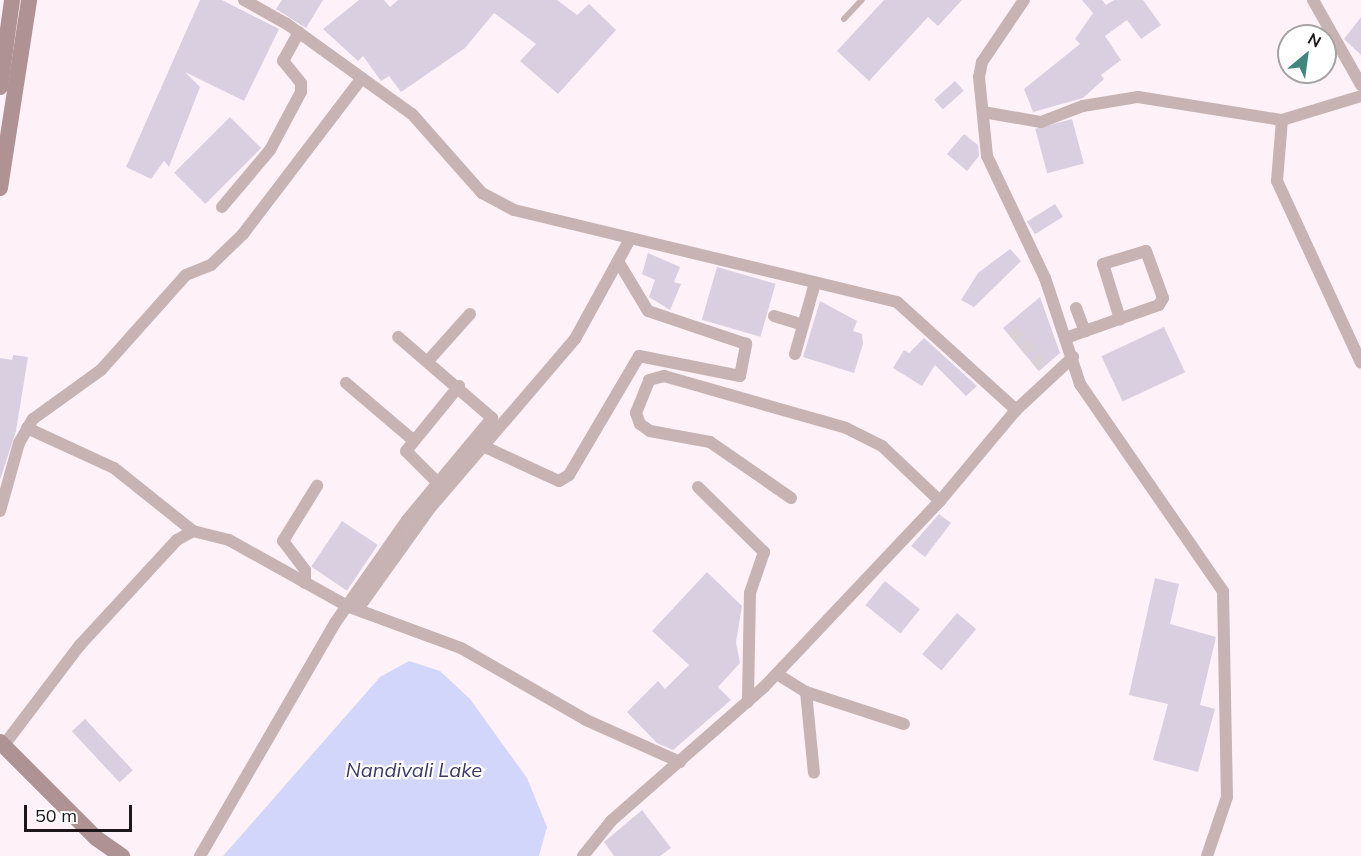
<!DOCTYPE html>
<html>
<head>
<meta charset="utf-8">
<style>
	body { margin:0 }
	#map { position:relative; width:1361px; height:856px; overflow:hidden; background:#fef1f8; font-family:Mulish,sans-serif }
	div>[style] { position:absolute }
	.water>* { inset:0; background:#d2d6fb }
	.building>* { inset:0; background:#dacfe1; transform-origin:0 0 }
	.street-tunnel>* { height:12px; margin-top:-6px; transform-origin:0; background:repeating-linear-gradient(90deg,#dcd0d7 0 12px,transparent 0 18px) }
	.lane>* { height:6px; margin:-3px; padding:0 3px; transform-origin:3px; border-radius:3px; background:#c7b3b3 }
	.street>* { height:12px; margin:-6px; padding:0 6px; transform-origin:6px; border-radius:6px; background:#c7b3b3 }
	.secondary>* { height:16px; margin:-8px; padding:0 8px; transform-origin:8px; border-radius:8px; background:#af9293 }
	span { translate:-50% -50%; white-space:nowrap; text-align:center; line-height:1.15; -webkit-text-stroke:4.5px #fff; paint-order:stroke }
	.water-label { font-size:20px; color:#383969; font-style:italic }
	.north { position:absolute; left:1277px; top:24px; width:60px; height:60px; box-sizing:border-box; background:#fff; border:2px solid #a5a2a3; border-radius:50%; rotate:29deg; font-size:16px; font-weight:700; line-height:24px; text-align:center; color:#1d161a }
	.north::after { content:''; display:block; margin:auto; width:21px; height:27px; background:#3f867f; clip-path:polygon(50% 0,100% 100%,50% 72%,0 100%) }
	.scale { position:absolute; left:24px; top:805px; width:108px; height:27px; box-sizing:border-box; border:3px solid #1d161a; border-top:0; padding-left:8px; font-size:18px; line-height:21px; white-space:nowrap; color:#1d161a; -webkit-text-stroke:4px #fff; paint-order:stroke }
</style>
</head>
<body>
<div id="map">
	<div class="water">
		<div style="clip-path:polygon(409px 661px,440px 671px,470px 699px,527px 778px,547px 827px,539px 856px,223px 856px,380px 677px)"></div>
	</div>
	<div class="building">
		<div style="clip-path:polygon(200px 0,222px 0,279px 29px,244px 101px,185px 72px,200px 87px,169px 167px,164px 161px,151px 179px,126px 167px)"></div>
		<div style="clip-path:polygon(282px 0,323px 0,306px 28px,276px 9px)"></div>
		<div style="clip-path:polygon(359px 0,384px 0,390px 7px,398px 0,557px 0,577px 15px,589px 4px,616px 30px,558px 94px,520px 61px,536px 44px,494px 13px,465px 48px,401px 92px,389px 76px,381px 81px,363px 56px,358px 61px,323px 29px)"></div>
		<div style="clip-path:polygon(884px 0,962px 0,938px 26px,928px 17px,869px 81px,837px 51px)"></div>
		<div style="clip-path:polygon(1082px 0,1102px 0,1106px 5px,1114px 0,1143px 0,1161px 25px,1141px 39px,1127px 20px,1105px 36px,1121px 60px,1101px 75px,1104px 79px,1083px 98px,1033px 112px,1024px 89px,1080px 44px,1075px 39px,1093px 13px)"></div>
		<div style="clip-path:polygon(1361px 17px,1361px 55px,1344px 39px)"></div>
		<div style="left:955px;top:81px;width:13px;height:28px;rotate:48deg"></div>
		<div style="left:230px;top:117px;width:44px;height:79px;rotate:45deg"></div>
		<div style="left:1072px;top:119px;width:46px;height:38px;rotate:75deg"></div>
		<div style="clip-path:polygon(964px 134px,978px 145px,979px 156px,967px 171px,947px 154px)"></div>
		<div style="left:1055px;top:204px;width:15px;height:33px;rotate:58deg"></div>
		<div style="clip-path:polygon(1010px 249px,1021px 261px,974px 307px,961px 300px,978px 273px)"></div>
		<div style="clip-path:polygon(648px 253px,680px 267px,674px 282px,681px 284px,670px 310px,649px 297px,655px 280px,642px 274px)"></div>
		<div style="left:717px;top:267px;width:61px;height:55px;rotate:16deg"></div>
		<div style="clip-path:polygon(1040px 297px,1060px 353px,1039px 371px,1003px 328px)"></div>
		<div style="clip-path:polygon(820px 301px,857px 321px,853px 331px,862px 334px,863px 344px,854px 373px,803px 357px)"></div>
		<div style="left:1164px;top:327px;width:50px;height:69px;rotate:65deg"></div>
		<div style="clip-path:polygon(924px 338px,977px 386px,966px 396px,935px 365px,922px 386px,893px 368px,904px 350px,909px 353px)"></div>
		<div style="clip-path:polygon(13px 355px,28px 357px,16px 431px,0 480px,0 358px,12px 360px)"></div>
		<div style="clip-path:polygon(939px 514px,951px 523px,925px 557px,911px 546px)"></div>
		<div style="left:342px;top:521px;width:43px;height:55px;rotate:34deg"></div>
		<div style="clip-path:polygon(707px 572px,742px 606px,736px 642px,740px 663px,718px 687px,731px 700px,673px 750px,657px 743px,627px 712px,658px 681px,665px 689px,689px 665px,652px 631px)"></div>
		<div style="clip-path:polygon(1155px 578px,1179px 584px,1170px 624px,1216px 637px,1200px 705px,1215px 709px,1198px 772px,1153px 760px,1168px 704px,1129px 695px)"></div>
		<div style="left:885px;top:581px;width:45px;height:31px;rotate:39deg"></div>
		<div style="left:957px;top:613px;width:25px;height:54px;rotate:40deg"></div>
		<div style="left:85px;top:719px;width:70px;height:18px;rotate:47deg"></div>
		<div style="clip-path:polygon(642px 810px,671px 848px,660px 856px,614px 856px,604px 842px)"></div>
	</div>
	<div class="street-tunnel">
		<div style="left:1012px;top:329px;width:50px;rotate:50.6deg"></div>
	</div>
	<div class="lane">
		<div style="left:844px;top:19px;width:26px;rotate:-47deg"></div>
	</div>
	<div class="street">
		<div style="left:244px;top:0;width:49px;rotate:29.2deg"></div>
		<div style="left:287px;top:24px;width:154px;rotate:35.8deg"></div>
		<div style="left:412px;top:114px;width:106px;rotate:48.5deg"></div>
		<div style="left:482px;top:193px;width:36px;rotate:28deg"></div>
		<div style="left:514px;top:210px;width:394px;rotate:13.5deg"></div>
		<div style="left:897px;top:302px;width:161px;rotate:42.2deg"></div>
		<div style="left:1024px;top:0;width:75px;rotate:124.1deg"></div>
		<div style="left:982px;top:62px;width:15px;rotate:101deg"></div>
		<div style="left:979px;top:77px;width:79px;rotate:84.2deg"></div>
		<div style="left:987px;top:156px;width:135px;rotate:64.6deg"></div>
		<div style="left:1045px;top:278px;width:112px;rotate:71.7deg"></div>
		<div style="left:1080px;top:384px;width:252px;rotate:55.4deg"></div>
		<div style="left:1223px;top:591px;width:206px;rotate:88.9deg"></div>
		<div style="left:1227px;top:797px;width:62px;rotate:108.7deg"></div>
		<div style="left:1313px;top:0;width:98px;rotate:60.5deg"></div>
		<div style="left:983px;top:112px;width:59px;rotate:9.8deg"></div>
		<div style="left:1041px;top:122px;width:45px;rotate:-20.9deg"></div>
		<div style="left:1083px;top:106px;width:56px;rotate:-9.3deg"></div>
		<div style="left:1138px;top:97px;width:146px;rotate:9.1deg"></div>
		<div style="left:1282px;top:120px;width:83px;rotate:-16.9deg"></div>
		<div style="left:1282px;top:120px;width:61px;rotate:94.7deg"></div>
		<div style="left:1277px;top:181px;width:200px;rotate:65.2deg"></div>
		<div style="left:222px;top:207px;width:75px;rotate:-49.9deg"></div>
		<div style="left:270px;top:150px;width:66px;rotate:-61.9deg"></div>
		<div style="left:301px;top:92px;width:9px;rotate:-90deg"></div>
		<div style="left:301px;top:83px;width:28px;rotate:-129deg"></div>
		<div style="left:283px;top:61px;width:33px;rotate:-61deg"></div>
		<div style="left:1076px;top:308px;width:25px;rotate:69deg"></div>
		<div style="left:774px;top:316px;width:30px;rotate:17deg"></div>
		<div style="left:1066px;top:338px;width:20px;rotate:-20deg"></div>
		<div style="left:1085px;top:331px;width:78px;rotate:-19.4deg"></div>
		<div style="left:1159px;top:305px;width:8px;rotate:-60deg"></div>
		<div style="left:1163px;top:298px;width:50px;rotate:-109.9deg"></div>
		<div style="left:1146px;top:251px;width:45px;rotate:163.2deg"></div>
		<div style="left:1103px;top:264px;width:58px;rotate:72.8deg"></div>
		<div style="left:795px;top:354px;width:74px;rotate:-74.3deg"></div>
		<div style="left:428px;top:361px;width:63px;rotate:-48.2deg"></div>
		<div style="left:346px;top:383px;width:88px;rotate:40.4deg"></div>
		<div style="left:27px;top:428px;width:96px;rotate:24.7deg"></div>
		<div style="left:114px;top:468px;width:101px;rotate:38.6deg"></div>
		<div style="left:485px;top:447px;width:81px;rotate:24.7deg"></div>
		<div style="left:559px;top:481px;width:12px;rotate:-31deg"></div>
		<div style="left:569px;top:475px;width:138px;rotate:-59.5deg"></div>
		<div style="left:639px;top:356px;width:103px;rotate:11.2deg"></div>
		<div style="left:740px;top:376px;width:33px;rotate:-79deg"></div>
		<div style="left:746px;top:344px;width:103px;rotate:-161.4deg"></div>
		<div style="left:648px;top:311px;width:58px;rotate:-121deg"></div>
		<div style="left:438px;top:483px;width:45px;rotate:-135deg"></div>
		<div style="left:406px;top:451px;width:84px;rotate:-50.8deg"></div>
		<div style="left:698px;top:487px;width:93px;rotate:44.6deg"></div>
		<div style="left:764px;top:552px;width:43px;rotate:108.9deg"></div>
		<div style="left:750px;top:593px;width:109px;rotate:91.1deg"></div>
		<div style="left:791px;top:498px;width:98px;rotate:-145.3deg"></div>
		<div style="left:710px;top:442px;width:61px;rotate:-169.6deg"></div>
		<div style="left:650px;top:431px;width:12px;rotate:-145deg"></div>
		<div style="left:640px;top:424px;width:12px;rotate:-110deg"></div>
		<div style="left:636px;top:413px;width:35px;rotate:-68deg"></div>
		<div style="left:649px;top:380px;width:16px;rotate:-15deg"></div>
		<div style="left:664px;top:376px;width:189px;rotate:15.9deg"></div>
		<div style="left:846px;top:428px;width:40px;rotate:26.6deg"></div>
		<div style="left:882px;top:446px;width:80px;rotate:43.5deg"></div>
		<div style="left:0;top:511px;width:71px;rotate:-74.4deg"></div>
		<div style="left:19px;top:443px;width:28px;rotate:-60deg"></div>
		<div style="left:33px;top:419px;width:84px;rotate:-35.8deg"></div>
		<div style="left:101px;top:370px;width:127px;rotate:-48.2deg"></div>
		<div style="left:186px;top:275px;width:27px;rotate:-22deg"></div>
		<div style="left:211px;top:265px;width:45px;rotate:-44.1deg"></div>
		<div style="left:243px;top:234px;width:196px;rotate:-52.7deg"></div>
		<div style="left:305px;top:583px;width:13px;rotate:-90deg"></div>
		<div style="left:305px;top:570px;width:36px;rotate:-127deg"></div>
		<div style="left:283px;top:541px;width:65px;rotate:-58.3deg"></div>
		<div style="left:360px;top:606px;width:122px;rotate:-54.4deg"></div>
		<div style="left:431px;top:507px;width:221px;rotate:-49.4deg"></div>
		<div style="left:575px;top:339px;width:114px;rotate:-61.2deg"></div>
		<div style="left:777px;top:674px;width:34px;rotate:32deg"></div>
		<div style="left:806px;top:692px;width:81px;rotate:84.4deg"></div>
		<div style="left:806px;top:692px;width:103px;rotate:18.1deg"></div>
		<div style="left:4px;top:745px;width:126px;rotate:-52.8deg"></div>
		<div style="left:80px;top:645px;width:143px;rotate:-47.3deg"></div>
		<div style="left:177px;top:540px;width:18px;rotate:-29deg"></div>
		<div style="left:193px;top:531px;width:37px;rotate:14deg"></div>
		<div style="left:229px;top:540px;width:135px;rotate:29.2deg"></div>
		<div style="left:347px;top:606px;width:121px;rotate:20.2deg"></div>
		<div style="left:461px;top:648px;width:144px;rotate:29.9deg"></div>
		<div style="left:586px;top:720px;width:103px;rotate:24.1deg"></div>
		<div style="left:200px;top:856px;width:269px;rotate:-59.9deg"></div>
		<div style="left:335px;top:623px;width:126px;rotate:-55deg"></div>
		<div style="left:407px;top:520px;width:133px;rotate:-50.2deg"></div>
		<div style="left:492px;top:418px;width:124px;rotate:-139.2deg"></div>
		<div style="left:583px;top:856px;width:45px;rotate:-51.3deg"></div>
		<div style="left:611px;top:821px;width:203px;rotate:-41.2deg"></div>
		<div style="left:764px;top:687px;width:256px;rotate:-46.6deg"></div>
		<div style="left:940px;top:501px;width:119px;rotate:-50.1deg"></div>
		<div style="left:1016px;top:410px;width:78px;rotate:-42.9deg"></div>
	</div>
	<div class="secondary">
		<div style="left:0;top:87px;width:88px;rotate:-82.1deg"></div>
		<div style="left:0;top:188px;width:190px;rotate:-81.2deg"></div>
		<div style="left:0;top:742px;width:136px;rotate:45deg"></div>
		<div style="left:96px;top:838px;width:32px;rotate:35deg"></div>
	</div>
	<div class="water-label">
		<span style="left:414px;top:769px">Nandivali Lake</span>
	</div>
	<div class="north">N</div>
	<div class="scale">50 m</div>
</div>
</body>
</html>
